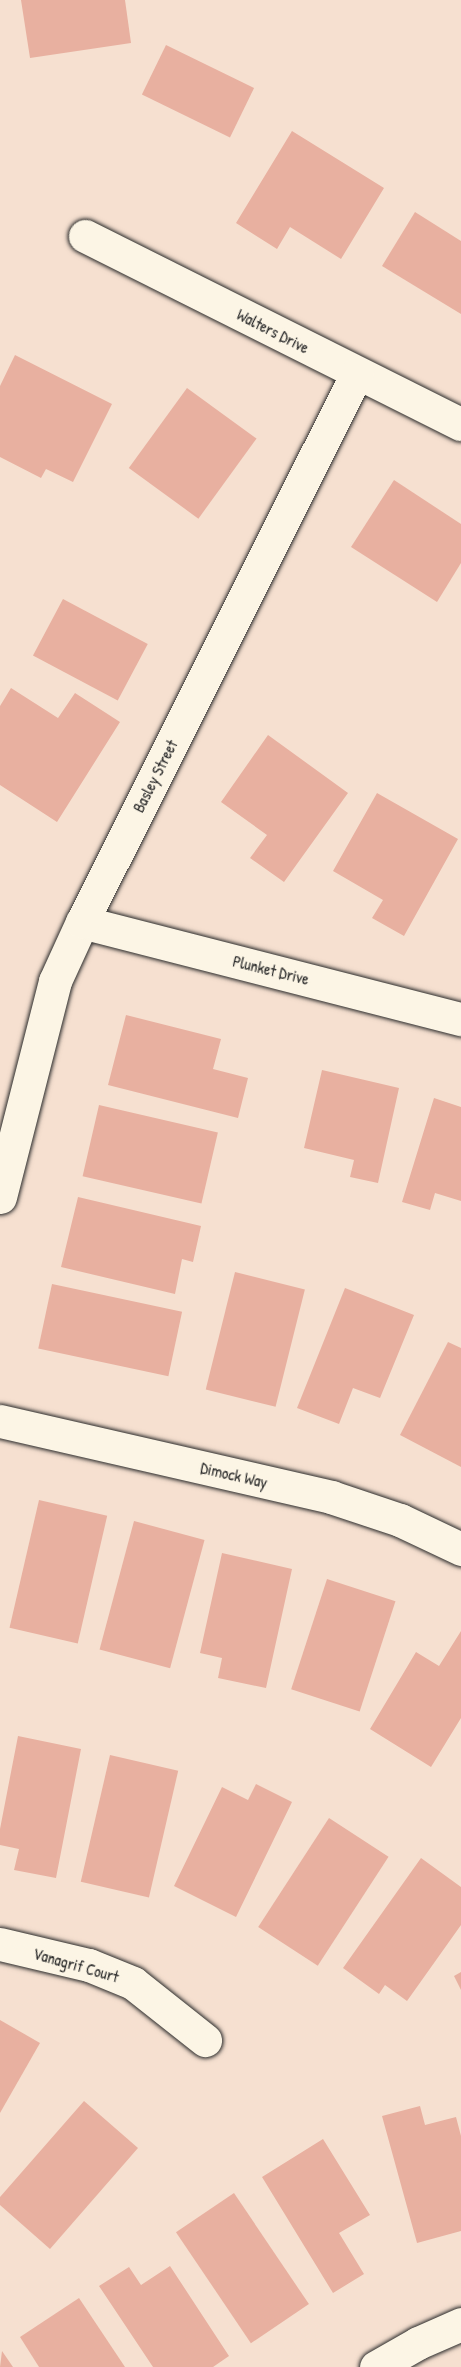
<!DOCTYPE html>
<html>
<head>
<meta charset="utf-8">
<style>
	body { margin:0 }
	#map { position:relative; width:461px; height:2367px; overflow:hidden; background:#f6e0d0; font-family:"Patrick Hand",sans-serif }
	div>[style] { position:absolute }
	.building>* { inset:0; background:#e8b0a0; transform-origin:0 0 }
	.roads { filter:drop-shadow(0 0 2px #2b2b2b) drop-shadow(0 0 2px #2b2b2b) }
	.street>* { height:33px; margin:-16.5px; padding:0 16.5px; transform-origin:16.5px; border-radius:16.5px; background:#fcf5e5 }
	span { translate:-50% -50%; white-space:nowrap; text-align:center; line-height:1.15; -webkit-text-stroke:5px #fcf5e5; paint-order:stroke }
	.street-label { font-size:16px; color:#2b2b2b }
</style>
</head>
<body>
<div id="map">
	<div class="building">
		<div style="clip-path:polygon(21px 0,125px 0,131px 43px,30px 58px)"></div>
		<div style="left:166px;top:45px;width:98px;height:55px;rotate:26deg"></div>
		<div style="clip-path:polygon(292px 131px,384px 188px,341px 259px,290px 227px,277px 249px,236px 223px)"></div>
		<div style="clip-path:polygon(415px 212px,461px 241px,461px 314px,382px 266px)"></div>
		<div style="clip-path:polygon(15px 355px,112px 404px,73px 482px,46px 469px,41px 478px,0 457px,0 386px)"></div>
		<div style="left:187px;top:388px;width:86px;height:99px;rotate:36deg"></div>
		<div style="clip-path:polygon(394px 480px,461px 524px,461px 563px,437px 602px,351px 547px)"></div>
		<div style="left:63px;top:599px;width:96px;height:64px;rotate:28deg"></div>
		<div style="clip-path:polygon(11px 688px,58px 718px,75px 693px,120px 722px,57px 822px,0 785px,0 706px)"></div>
		<div style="clip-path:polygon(268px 735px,348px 793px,284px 882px,250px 858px,267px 835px,221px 802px)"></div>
		<div style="clip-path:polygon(377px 793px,458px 839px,404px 936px,372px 918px,383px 900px,333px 871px)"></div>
		<div style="clip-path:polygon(126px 1015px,221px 1039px,213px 1069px,248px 1078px,238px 1118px,108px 1085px)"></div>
		<div style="clip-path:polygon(322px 1070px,399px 1088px,378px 1183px,350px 1177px,354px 1160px,304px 1148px)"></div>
		<div style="clip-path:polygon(434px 1098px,461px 1107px,461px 1201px,435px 1193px,430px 1210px,402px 1202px)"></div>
		<div style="left:99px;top:1105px;width:122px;height:73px;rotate:13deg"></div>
		<div style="clip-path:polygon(78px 1197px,201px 1226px,193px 1262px,182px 1259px,175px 1294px,61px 1267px)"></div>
		<div style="left:235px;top:1272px;width:72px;height:121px;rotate:14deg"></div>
		<div style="left:52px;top:1284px;width:133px;height:66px;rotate:12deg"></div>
		<div style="clip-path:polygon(345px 1288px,414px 1315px,380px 1398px,353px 1388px,339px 1424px,297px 1408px)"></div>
		<div style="clip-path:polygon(448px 1342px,461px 1348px,461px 1467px,400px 1435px)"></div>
		<div style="left:39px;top:1500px;width:70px;height:131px;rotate:13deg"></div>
		<div style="left:134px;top:1521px;width:73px;height:133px;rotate:15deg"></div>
		<div style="clip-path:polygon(222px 1553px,292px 1569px,266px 1688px,218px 1678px,222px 1658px,200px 1653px)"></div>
		<div style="left:327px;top:1579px;width:72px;height:116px;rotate:18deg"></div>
		<div style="clip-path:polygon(461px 1631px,461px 1718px,431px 1767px,370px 1729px,416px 1652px,439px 1666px)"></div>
		<div style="clip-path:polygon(18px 1736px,81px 1749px,56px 1878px,14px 1870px,19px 1849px,0 1845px,0 1829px)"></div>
		<div style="left:110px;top:1755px;width:70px;height:130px;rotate:13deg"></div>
		<div style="clip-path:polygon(256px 1784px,292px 1802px,236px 1917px,174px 1886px,222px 1787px,248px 1800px)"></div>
		<div style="left:329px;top:1818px;width:71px;height:130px;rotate:33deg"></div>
		<div style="clip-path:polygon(421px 1858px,461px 1887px,461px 1925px,407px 2001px,385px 1985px,379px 1994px,343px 1968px)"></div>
		<div style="clip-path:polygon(461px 1972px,461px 1990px,454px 1976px)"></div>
		<div style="clip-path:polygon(0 2020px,40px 2043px,0 2113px)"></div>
		<div style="clip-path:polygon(84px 2101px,138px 2148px,50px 2249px,0 2205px,0 2197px)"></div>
		<div style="clip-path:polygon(420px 2106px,425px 2125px,456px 2117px,461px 2136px,461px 2231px,417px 2243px,382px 2116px)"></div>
		<div style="clip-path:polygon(323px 2139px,370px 2215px,339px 2233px,364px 2274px,333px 2293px,262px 2177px)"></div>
		<div style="left:234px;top:2193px;width:134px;height:70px;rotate:56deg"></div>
		<div style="clip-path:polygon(170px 2266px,229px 2356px,213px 2367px,153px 2367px,99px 2286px,129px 2267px,141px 2285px)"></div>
		<div style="clip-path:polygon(79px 2298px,125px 2367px,39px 2367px,20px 2337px)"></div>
		<div style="clip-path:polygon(2px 2351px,13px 2367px,0 2367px)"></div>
	</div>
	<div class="roads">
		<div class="street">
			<div style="left:85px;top:236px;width:420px;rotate:26.6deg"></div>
			<div style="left:82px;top:922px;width:391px;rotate:14.4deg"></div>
			<div style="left:0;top:1197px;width:223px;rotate:-75.7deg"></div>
			<div style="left:55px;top:981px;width:65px;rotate:-65.4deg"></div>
			<div style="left:82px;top:922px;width:614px;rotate:-63.39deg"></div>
			<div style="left:0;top:1421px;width:340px;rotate:12.9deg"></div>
			<div style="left:331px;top:1497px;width:73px;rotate:18.4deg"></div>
			<div style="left:400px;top:1520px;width:68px;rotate:25.4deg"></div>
			<div style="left:0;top:1944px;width:91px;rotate:13.3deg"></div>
			<div style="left:89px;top:1965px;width:48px;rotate:22.2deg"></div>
			<div style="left:133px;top:1983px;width:92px;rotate:38.4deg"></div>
			<div style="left:376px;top:2367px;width:48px;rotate:-29.7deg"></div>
			<div style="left:418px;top:2343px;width:47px;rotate:-23.8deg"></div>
		</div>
	</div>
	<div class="street-label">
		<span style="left:273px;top:331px;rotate:27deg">Walters Drive</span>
		<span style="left:155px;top:776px;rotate:-63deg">Basley Street</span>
		<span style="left:271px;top:970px;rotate:14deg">Plunket Drive</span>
		<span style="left:234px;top:1475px;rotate:13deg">Dimock Way</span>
		<span style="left:76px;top:1965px;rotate:16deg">Vanagrif Court</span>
	</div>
</div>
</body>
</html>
